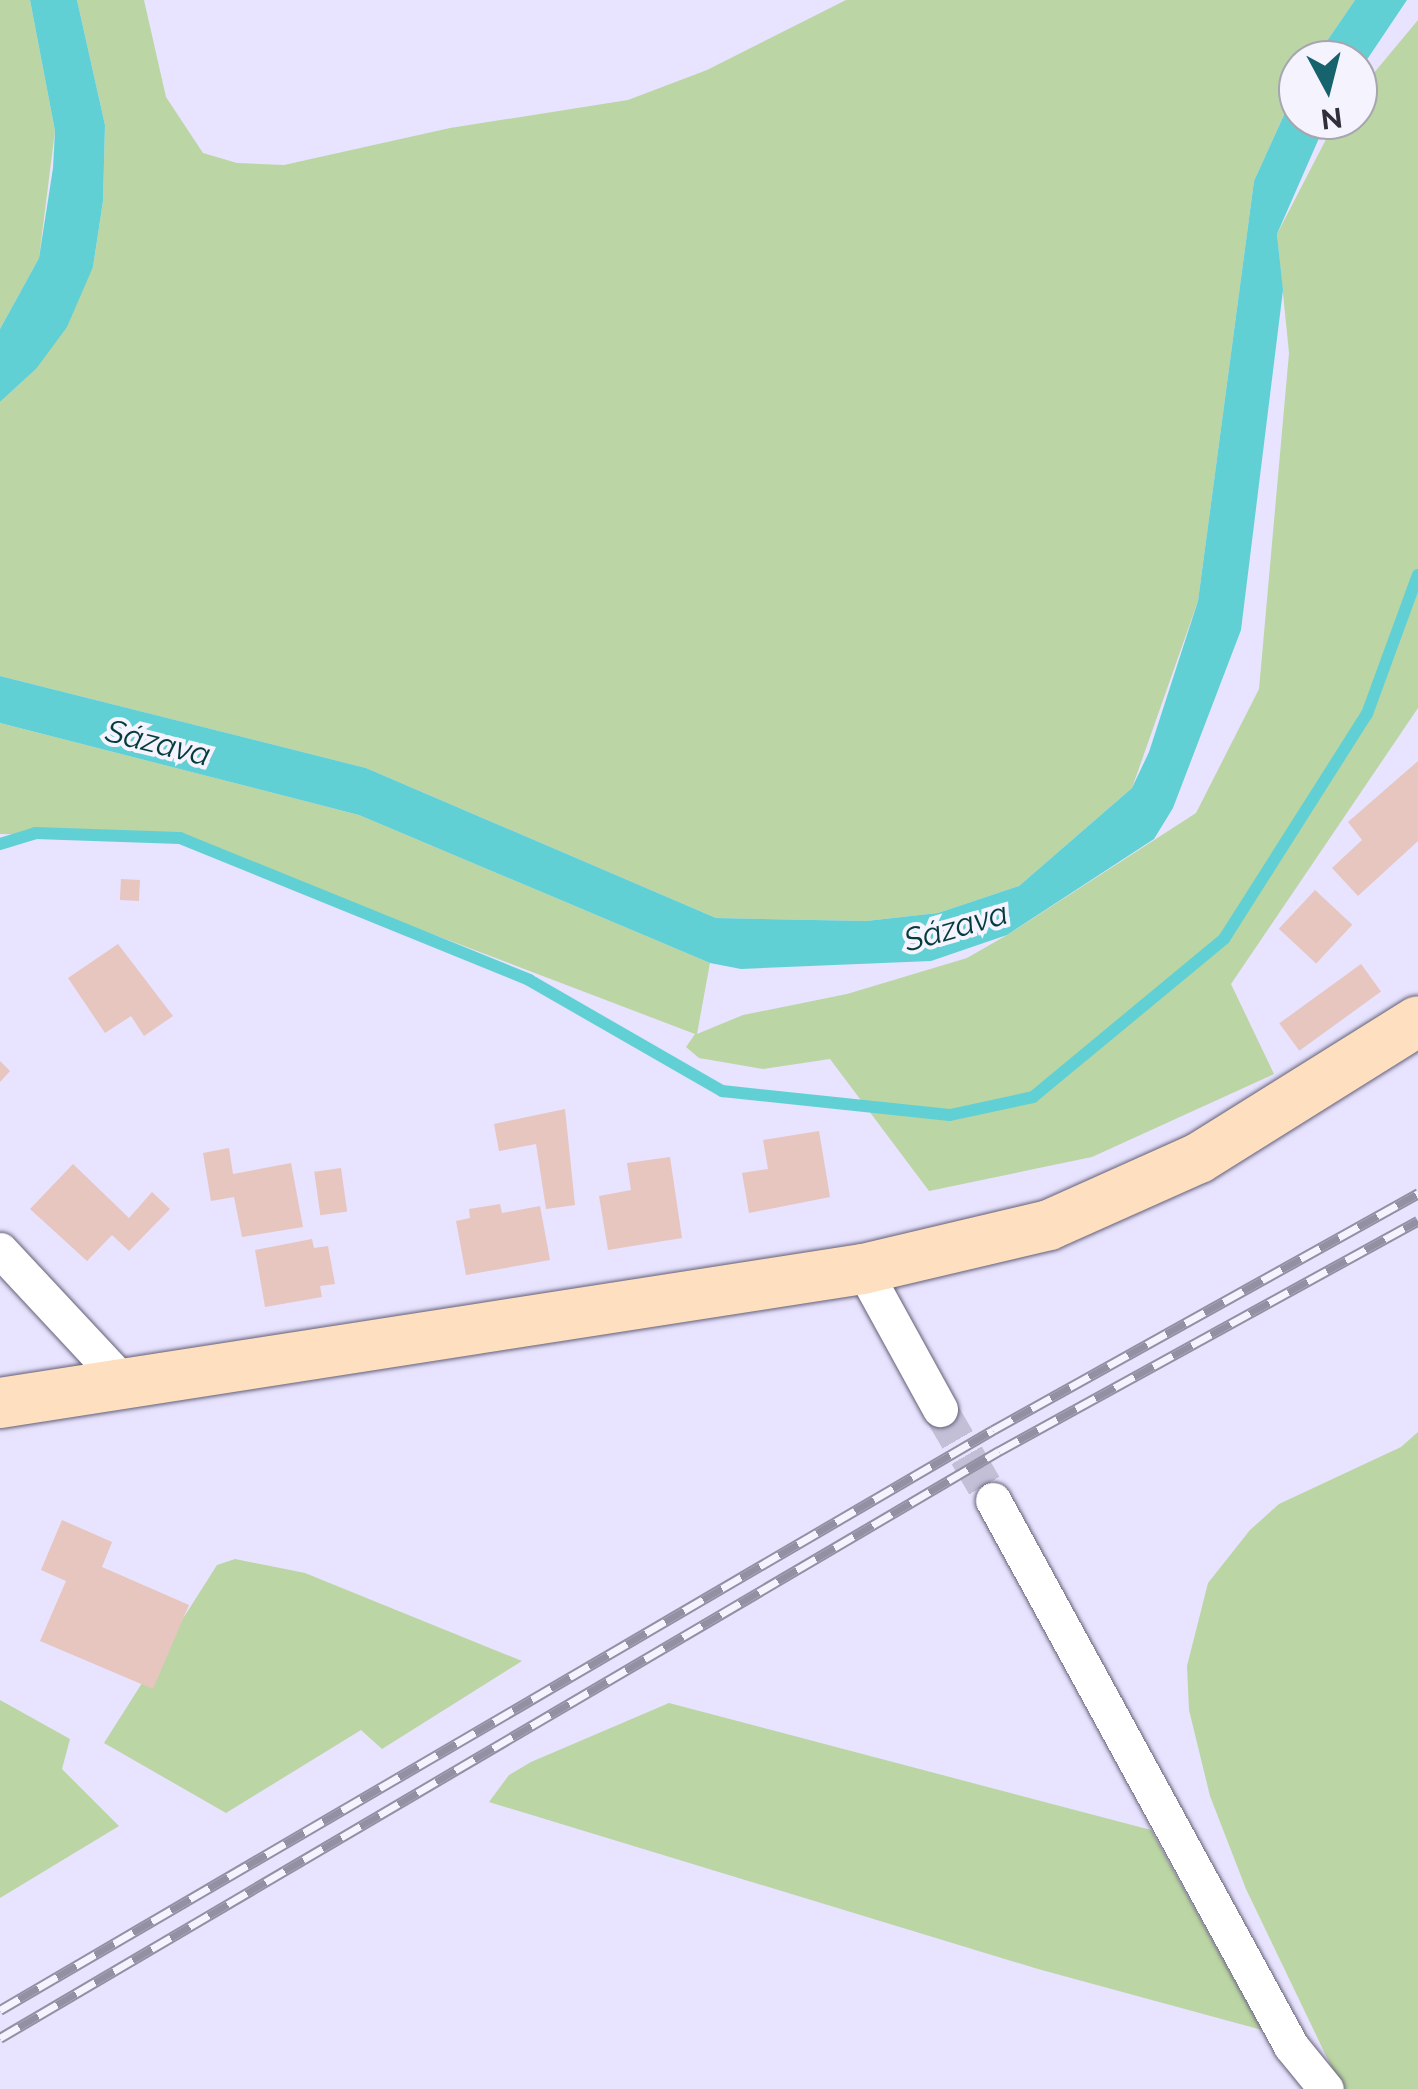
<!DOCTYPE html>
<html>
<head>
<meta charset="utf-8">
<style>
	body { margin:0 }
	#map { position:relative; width:1418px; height:2089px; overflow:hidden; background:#e8e3fe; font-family:Raleway,sans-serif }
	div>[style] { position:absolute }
	.green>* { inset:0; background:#bbd6a4 }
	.water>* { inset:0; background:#61d0d4 }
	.stream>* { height:12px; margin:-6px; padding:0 6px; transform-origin:6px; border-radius:6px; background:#61d0d4 }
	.building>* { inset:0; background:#e6c6bf; transform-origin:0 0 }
	.street-tunnel>* { height:35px; margin-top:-17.5px; transform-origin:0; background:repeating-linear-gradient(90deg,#c3bfd7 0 35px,transparent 0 53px) }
	.roads { filter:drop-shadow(0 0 2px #635f76) drop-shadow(0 0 2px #635f76) }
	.street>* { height:35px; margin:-17.5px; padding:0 17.5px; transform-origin:17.5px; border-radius:17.5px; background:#fff }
	.secondary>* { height:50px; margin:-25px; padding:0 25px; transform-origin:25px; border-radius:25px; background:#fee0c0 }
	.rail>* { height:11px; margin-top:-5.5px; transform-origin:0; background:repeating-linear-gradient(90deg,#f4f3fe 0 22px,#9490a4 0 44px); box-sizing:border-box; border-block:2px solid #9490a4 }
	span { translate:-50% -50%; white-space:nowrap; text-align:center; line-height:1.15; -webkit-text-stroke:8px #f4f3fe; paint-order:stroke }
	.water-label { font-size:32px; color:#043c3d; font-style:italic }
	.north { position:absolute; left:1278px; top:40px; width:100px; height:100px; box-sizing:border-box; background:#f4f3fe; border:2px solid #a6a5b0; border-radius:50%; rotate:173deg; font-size:28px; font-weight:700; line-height:40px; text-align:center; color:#312f3a }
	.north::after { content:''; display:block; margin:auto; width:35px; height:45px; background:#16636d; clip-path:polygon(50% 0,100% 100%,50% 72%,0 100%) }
</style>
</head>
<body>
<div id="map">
	<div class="green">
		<div style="clip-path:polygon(0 0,30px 0,55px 131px,39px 258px,0 329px)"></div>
		<div style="clip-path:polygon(77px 0,144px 0,166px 97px,203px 153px,237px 163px,284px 165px,450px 128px,628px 100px,707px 70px,846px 0,1355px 0,1314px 60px,1298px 60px,1298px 84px,1254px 181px,1198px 601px,1132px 788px,1019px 886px,938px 913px,866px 921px,716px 918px,366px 768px,0 676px,0 402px,36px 369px,93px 267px,103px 201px,105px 125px)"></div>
		<div style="clip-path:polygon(1418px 20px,1418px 708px,1231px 984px,1274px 1074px,1092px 1157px,929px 1191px,830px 1059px,763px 1069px,699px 1058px,686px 1047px,695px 1034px,180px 838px,0 834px,0 723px,359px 815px,710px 963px,697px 1034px,743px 1015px,847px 994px,967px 958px,1007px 935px,1196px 813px,1259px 689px,1289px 353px,1277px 234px,1336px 120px,1358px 120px,1358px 92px)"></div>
		<div style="clip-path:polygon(1418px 1432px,1418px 2089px,1342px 2089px,1246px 1889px,1210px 1796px,1189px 1710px,1187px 1666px,1208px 1583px,1250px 1530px,1279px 1504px,1401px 1447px)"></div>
		<div style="clip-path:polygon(235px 1559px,305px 1573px,522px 1661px,382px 1749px,361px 1730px,226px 1813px,104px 1743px,217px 1565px)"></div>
		<div style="clip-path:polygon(0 1700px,70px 1739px,62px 1769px,119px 1826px,0 1898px)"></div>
		<div style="clip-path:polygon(669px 1703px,1151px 1830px,1262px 2030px,1038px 1969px,489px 1802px,509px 1775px,531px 1762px)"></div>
	</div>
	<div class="water">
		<div style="clip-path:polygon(30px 0,77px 0,105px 125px,103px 201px,93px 267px,67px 327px,36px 369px,0 402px,0 329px,39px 258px,53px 168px,55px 131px)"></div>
		<div style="clip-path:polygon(1355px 0,1407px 0,1358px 73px,1358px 60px,1314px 60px)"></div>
		<div style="clip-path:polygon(1298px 84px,1298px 120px,1327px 120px,1277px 234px,1283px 290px,1241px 630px,1173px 808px,1154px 839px,1007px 935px,931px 961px,741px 969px,710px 963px,359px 815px,0 723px,0 676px,366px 768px,716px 918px,866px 921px,938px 913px,1019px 886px,1132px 788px,1149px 752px,1198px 601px,1254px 181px)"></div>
	</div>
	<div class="stream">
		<div style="left:0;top:844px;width:37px;rotate:-17deg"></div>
		<div style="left:35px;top:833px;width:145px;rotate:2deg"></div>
		<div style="left:180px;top:838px;width:377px;rotate:22.1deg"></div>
		<div style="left:529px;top:980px;width:223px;rotate:29.9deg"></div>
		<div style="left:722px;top:1091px;width:229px;rotate:6deg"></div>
		<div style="left:950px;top:1115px;width:85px;rotate:-12.2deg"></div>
		<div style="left:1033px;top:1097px;width:248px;rotate:-39.6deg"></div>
		<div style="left:1224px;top:939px;width:267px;rotate:-57.6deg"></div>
		<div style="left:1367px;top:714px;width:148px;rotate:-69.9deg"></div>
	</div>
	<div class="building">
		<div style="clip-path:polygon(1418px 761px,1418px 841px,1358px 896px,1332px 868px,1362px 840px,1348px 822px)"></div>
		<div style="left:121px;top:879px;width:19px;height:21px;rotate:3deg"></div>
		<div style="left:1315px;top:890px;width:51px;height:53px;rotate:43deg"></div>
		<div style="clip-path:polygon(118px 944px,173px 1016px,144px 1036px,131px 1016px,105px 1033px,68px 978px)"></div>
		<div style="left:1361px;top:964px;width:34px;height:101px;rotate:54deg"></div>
		<div style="clip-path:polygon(0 1061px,10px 1071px,0 1082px)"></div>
		<div style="clip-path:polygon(565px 1109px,575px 1205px,546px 1209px,536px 1144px,499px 1151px,494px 1124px)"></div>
		<div style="clip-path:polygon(819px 1131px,830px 1197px,749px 1213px,742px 1173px,768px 1169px,763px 1140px)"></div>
		<div style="clip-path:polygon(229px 1148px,233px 1174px,291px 1163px,303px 1227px,242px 1237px,234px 1197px,211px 1201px,203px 1153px)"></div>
		<div style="clip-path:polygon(670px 1157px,682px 1238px,608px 1250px,599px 1196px,631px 1190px,627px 1163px)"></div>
		<div style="clip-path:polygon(73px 1164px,129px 1218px,152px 1192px,170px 1209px,129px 1251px,112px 1235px,87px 1261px,30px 1209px)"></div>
		<div style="left:341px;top:1168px;width:44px;height:27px;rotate:82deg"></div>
		<div style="clip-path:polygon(500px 1204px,502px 1213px,540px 1206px,550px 1260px,466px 1275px,456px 1221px,470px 1218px,469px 1209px)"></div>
		<div style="clip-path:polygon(312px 1239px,314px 1248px,328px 1246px,335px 1284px,320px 1286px,322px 1297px,265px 1307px,255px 1250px)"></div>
		<div style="clip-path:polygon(62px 1520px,112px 1542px,102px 1567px,189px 1605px,153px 1689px,40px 1641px,66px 1581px,41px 1570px)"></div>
	</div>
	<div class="street-tunnel">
		<div style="left:940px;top:1409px;width:105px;rotate:59.8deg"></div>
	</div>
	<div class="roads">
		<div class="street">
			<div style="left:0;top:1250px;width:180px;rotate:47deg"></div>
			<div style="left:863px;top:1269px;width:160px;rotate:61.2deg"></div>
			<div style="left:993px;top:1500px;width:622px;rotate:61.37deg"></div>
			<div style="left:1291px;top:2046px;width:55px;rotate:50.9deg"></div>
		</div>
		<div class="secondary">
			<div style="left:0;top:1403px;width:873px;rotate:-8.83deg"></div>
			<div style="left:863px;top:1269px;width:191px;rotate:-13.3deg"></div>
			<div style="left:1049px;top:1225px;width:164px;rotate:-24.1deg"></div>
			<div style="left:1199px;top:1158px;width:258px;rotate:-32deg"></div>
		</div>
	</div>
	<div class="rail">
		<div style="left:0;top:2010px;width:1150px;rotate:-30.29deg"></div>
		<div style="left:993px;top:1430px;width:487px;rotate:-29.1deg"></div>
		<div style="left:0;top:2038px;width:1159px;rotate:-30.44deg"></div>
		<div style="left:999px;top:1451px;width:478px;rotate:-28.8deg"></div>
	</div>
	<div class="water-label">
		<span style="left:158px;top:743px;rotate:14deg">Sázava</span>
		<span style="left:956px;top:927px;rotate:-16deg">Sázava</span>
	</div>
	<div class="north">N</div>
</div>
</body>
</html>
